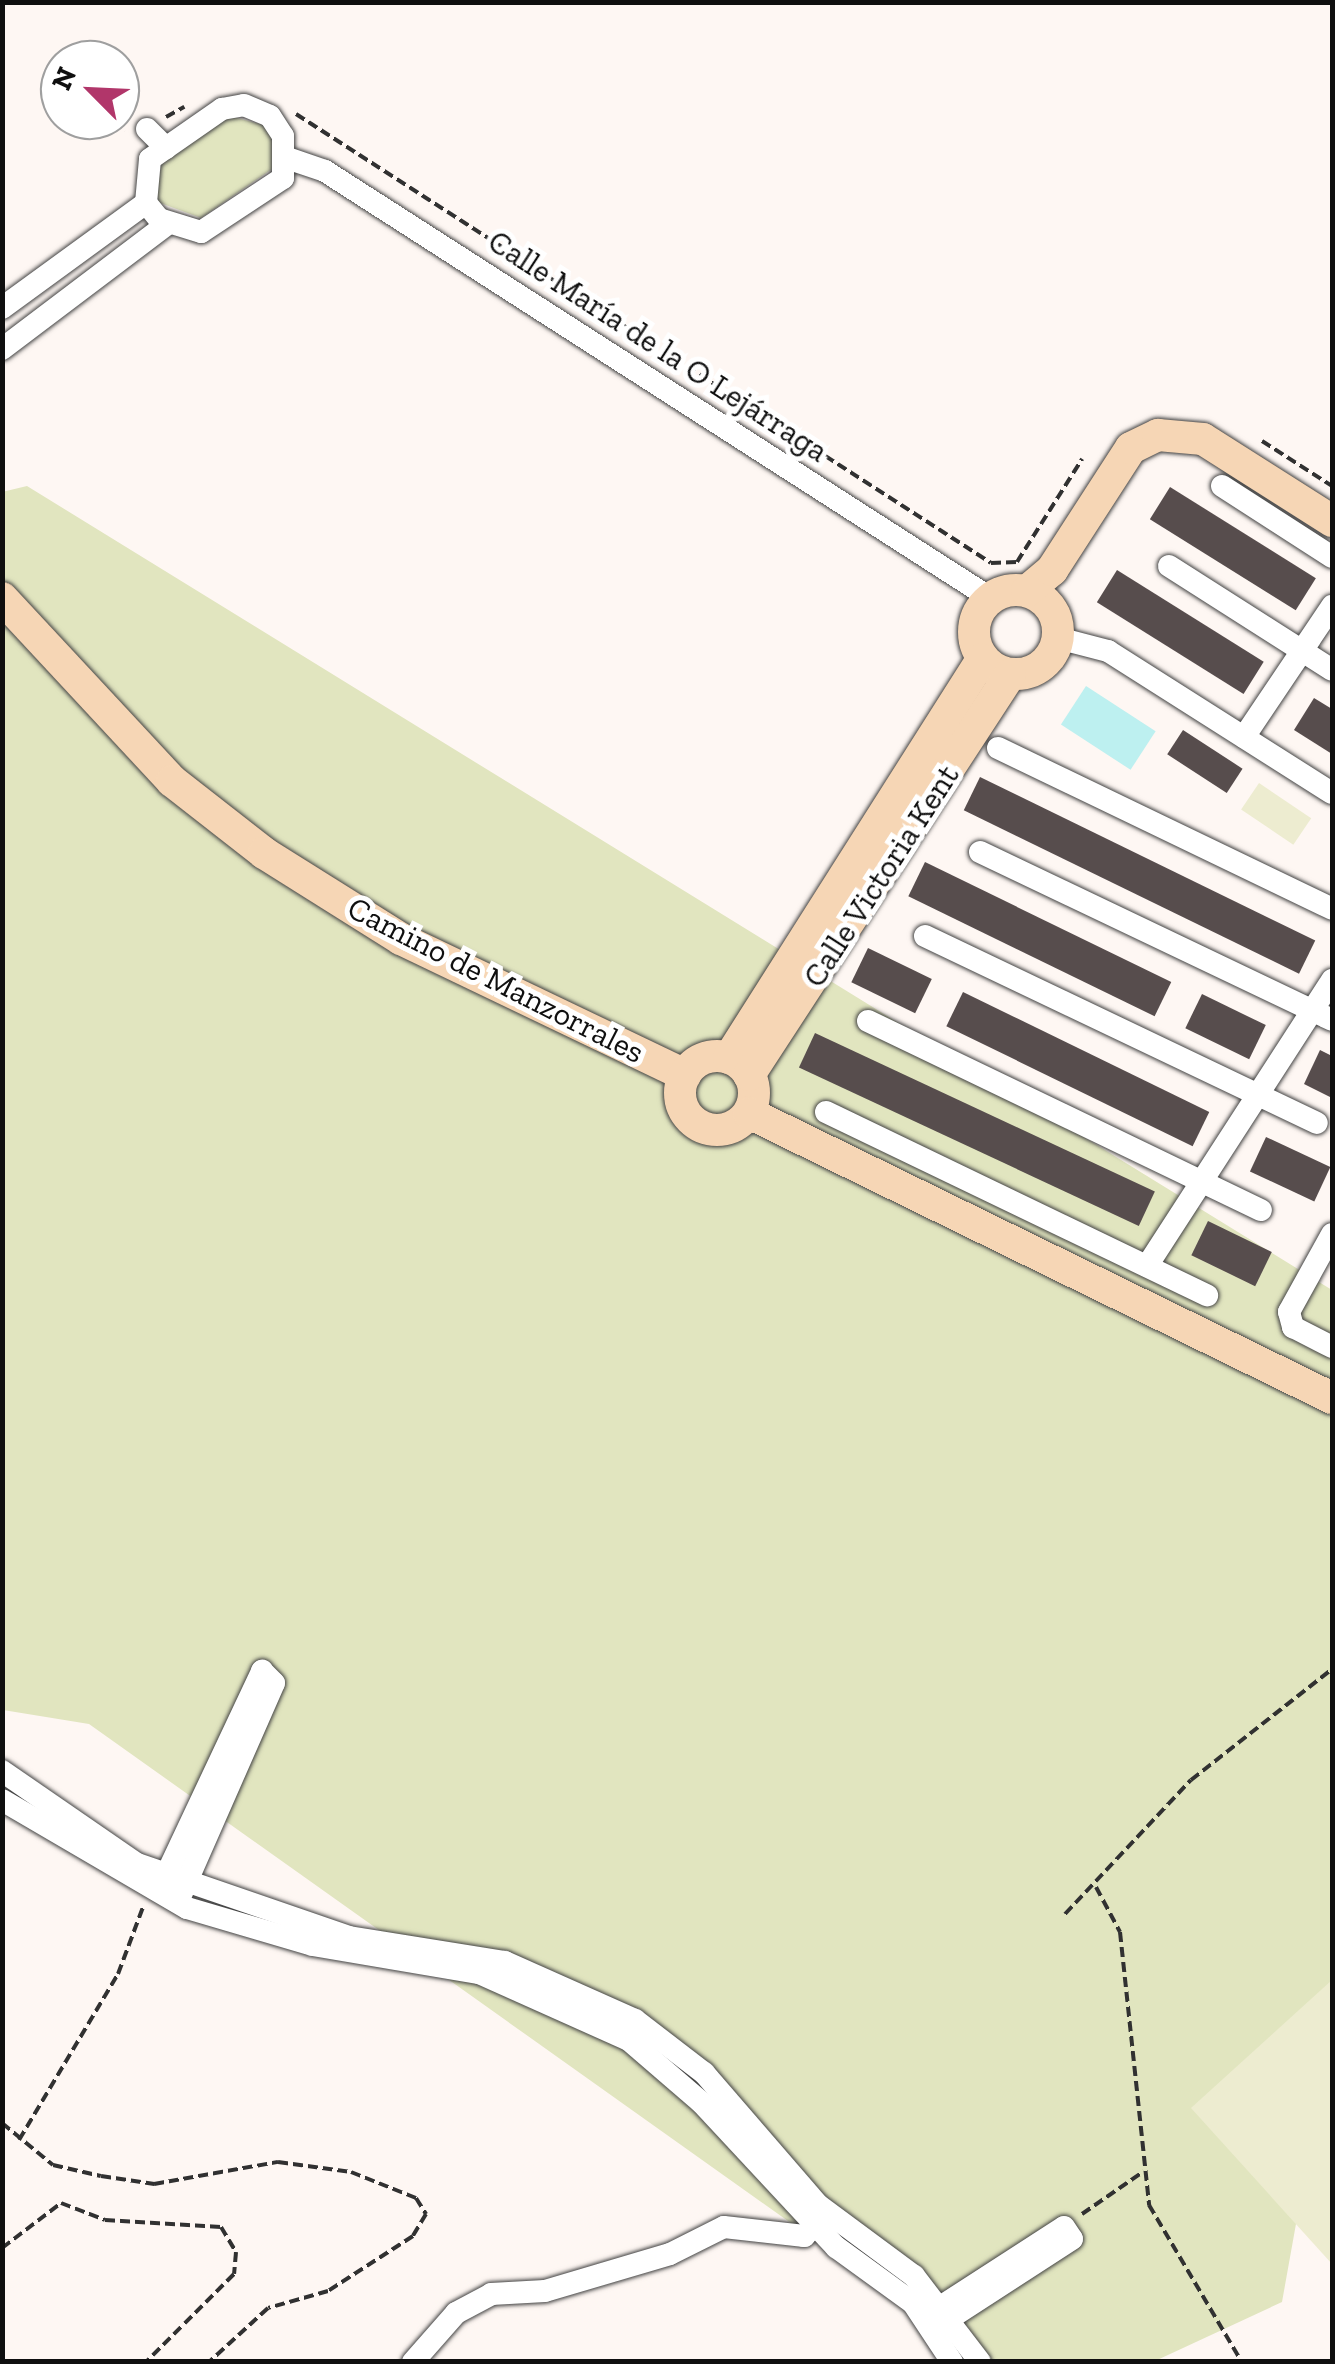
<!DOCTYPE html>
<html>
<head>
<meta charset="utf-8">
<style>
	body { margin:0 }
	#map { position:relative; width:1335px; height:2364px; overflow:hidden; background:#fef7f3; font-family:"Zilla Slab",serif }
	div>[style] { position:absolute }
	.green>* { inset:0; background:#e1e5bf }
	.pitch>* { inset:0; background:#edecd0; transform-origin:0 0 }
	.water>* { inset:0; background:#bdf0f0; transform-origin:0 0 }
	.building>* { inset:0; background:#574d4d; transform-origin:0 0 }
	.path>* { height:4px; margin-top:-2px; transform-origin:0; background:repeating-linear-gradient(90deg,#313131 0 10px,transparent 0 15px) }
	.roads { filter:drop-shadow(0 0 2px #424242) drop-shadow(0 0 2px #424242) }
	.street>* { height:22px; margin:-11px; padding:0 11px; transform-origin:11px; border-radius:11px; background:#fff }
	.secondary>* { height:32px; margin:-16px; padding:0 16px; transform-origin:16px; border-radius:16px; background:#f6d6b5 }
	.secondary>.ring { margin:-16px; padding:0; box-sizing:content-box; background:none; border:32px solid #f6d6b5; border-radius:50% }
	span { translate:-50% -50%; white-space:nowrap; text-align:center; line-height:1.15; -webkit-text-stroke:10px #fff; paint-order:stroke }
	.street-label { font-size:32px; color:#0f0f0f }
	.frame { position:absolute; inset:0; border:5px solid #0f0f0f; pointer-events:none }
	.north { position:absolute; left:40px; top:40px; width:100px; height:100px; box-sizing:border-box; background:#fff; border:2px solid #9f9f9f; border-radius:50%; rotate:294deg; font-size:28px; font-weight:700; line-height:40px; text-align:center; color:#0f0f0f }
	.north::after { content:''; display:block; margin:auto; width:35px; height:45px; background:#b1366a; clip-path:polygon(50% 0,100% 100%,50% 72%,0 100%) }
</style>
</head>
<body>
<div id="map">
	<div class="green">
		<div style="clip-path:polygon(230px 116px,264px 125px,275px 142px,272px 169px,201px 218px,155px 201px,162px 161px)"></div>
		<div style="clip-path:polygon(27px 486px,1332px 1290px,1332px 2023px,1282px 2302px,1155px 2361px,985px 2361px,89px 1724px,3px 1710px,2px 492px)"></div>
	</div>
	<div class="pitch">
		<div style="left:1259px;top:783px;width:63px;height:32px;rotate:34deg"></div>
		<div style="clip-path:polygon(1332px 1980px,1332px 2264px,1191px 2108px)"></div>
	</div>
	<div class="water">
		<div style="left:1086px;top:686px;width:83px;height:46px;rotate:33deg"></div>
	</div>
	<div class="building">
		<div style="left:1170px;top:487px;width:172px;height:38px;rotate:32deg"></div>
		<div style="left:1117px;top:570px;width:173px;height:38px;rotate:32deg"></div>
		<div style="clip-path:polygon(1314px 698px,1332px 709px,1332px 754px,1294px 730px)"></div>
		<div style="left:1183px;top:730px;width:71px;height:29px;rotate:33deg"></div>
		<div style="left:980px;top:777px;width:373px;height:37px;rotate:26deg"></div>
		<div style="left:925px;top:862px;width:274px;height:38px;rotate:26deg"></div>
		<div style="left:868px;top:948px;width:71px;height:38px;rotate:26deg"></div>
		<div style="left:963px;top:992px;width:274px;height:38px;rotate:26deg"></div>
		<div style="left:1202px;top:994px;width:71px;height:38px;rotate:26deg"></div>
		<div style="left:815px;top:1033px;width:375px;height:38px;rotate:25deg"></div>
		<div style="clip-path:polygon(1320px 1050px,1332px 1056px,1332px 1098px,1304px 1084px)"></div>
		<div style="left:1266px;top:1137px;width:71px;height:38px;rotate:25deg"></div>
		<div style="left:1208px;top:1221px;width:71px;height:38px;rotate:26deg"></div>
	</div>
	<div class="path">
		<div style="left:296px;top:114px;width:827px;rotate:32.86deg"></div>
		<div style="left:991px;top:563px;width:26px;rotate:-2deg"></div>
		<div style="left:1017px;top:562px;width:122px;rotate:-57.7deg"></div>
		<div style="left:166px;top:117px;width:21px;rotate:-29deg"></div>
		<div style="left:114px;top:120px;width:15px;rotate:42deg"></div>
		<div style="left:1262px;top:441px;width:83px;rotate:32.7deg"></div>
		<div style="left:1096px;top:1887px;width:51px;rotate:61.9deg"></div>
		<div style="left:1120px;top:1932px;width:275px;rotate:83.9deg"></div>
		<div style="left:1149px;top:2205px;width:182px;rotate:59.4deg"></div>
		<div style="left:1065px;top:1914px;width:184px;rotate:-46.8deg"></div>
		<div style="left:1191px;top:1780px;width:179px;rotate:-38.2deg"></div>
		<div style="left:2px;top:2123px;width:66px;rotate:39.5deg"></div>
		<div style="left:53px;top:2165px;width:49px;rotate:12.9deg"></div>
		<div style="left:101px;top:2176px;width:54px;rotate:8.6deg"></div>
		<div style="left:154px;top:2184px;width:126px;rotate:-10.1deg"></div>
		<div style="left:278px;top:2162px;width:74px;rotate:7.8deg"></div>
		<div style="left:351px;top:2172px;width:70px;rotate:21.8deg"></div>
		<div style="left:416px;top:2198px;width:19px;rotate:58deg"></div>
		<div style="left:426px;top:2214px;width:26px;rotate:121deg"></div>
		<div style="left:413px;top:2236px;width:101px;rotate:147.1deg"></div>
		<div style="left:328px;top:2291px;width:62px;rotate:164.2deg"></div>
		<div style="left:268px;top:2308px;width:80px;rotate:137.5deg"></div>
		<div style="left:19px;top:2140px;width:193px;rotate:-59.2deg"></div>
		<div style="left:118px;top:1974px;width:72px;rotate:-69.5deg"></div>
		<div style="left:1082px;top:2214px;width:75px;rotate:-34.7deg"></div>
		<div style="left:2px;top:2248px;width:74px;rotate:-37.3deg"></div>
		<div style="left:61px;top:2203px;width:47px;rotate:21.1deg"></div>
		<div style="left:105px;top:2220px;width:116px;rotate:3.5deg"></div>
		<div style="left:221px;top:2227px;width:29px;rotate:59deg"></div>
		<div style="left:236px;top:2252px;width:22px;rotate:95deg"></div>
		<div style="left:234px;top:2274px;width:124px;rotate:135deg"></div>
	</div>
	<div class="roads">
		<div class="street">
			<div style="left:244px;top:105px;width:28px;rotate:23deg"></div>
			<div style="left:270px;top:116px;width:24px;rotate:57deg"></div>
			<div style="left:283px;top:136px;width:42px;rotate:90deg"></div>
			<div style="left:283px;top:178px;width:98px;rotate:146.6deg"></div>
			<div style="left:201px;top:232px;width:44px;rotate:-162.8deg"></div>
			<div style="left:159px;top:219px;width:21px;rotate:-129deg"></div>
			<div style="left:146px;top:203px;width:44px;rotate:-84.8deg"></div>
			<div style="left:150px;top:159px;width:88px;rotate:-34.8deg"></div>
			<div style="left:222px;top:109px;width:22px;rotate:-10deg"></div>
			<div style="left:147px;top:129px;width:27px;rotate:45deg"></div>
			<div style="left:287px;top:158px;width:40px;rotate:18.9deg"></div>
			<div style="left:325px;top:171px;width:790px;rotate:32.7deg"></div>
			<div style="left:2px;top:308px;width:178px;rotate:-36.1deg"></div>
			<div style="left:2px;top:349px;width:207px;rotate:-37.1deg"></div>
			<div style="left:1222px;top:486px;width:131px;rotate:32.8deg"></div>
			<div style="left:1169px;top:566px;width:193px;rotate:32.5deg"></div>
			<div style="left:1058px;top:638px;width:52px;rotate:14.6deg"></div>
			<div style="left:1108px;top:651px;width:265px;rotate:32.4deg"></div>
			<div style="left:1244px;top:737px;width:158px;rotate:-56.1deg"></div>
			<div style="left:998px;top:748px;width:371px;rotate:25.7deg"></div>
			<div style="left:980px;top:852px;width:390px;rotate:25.5deg"></div>
			<div style="left:925px;top:936px;width:434px;rotate:25.5deg"></div>
			<div style="left:868px;top:1021px;width:436px;rotate:25.7deg"></div>
			<div style="left:826px;top:1112px;width:423px;rotate:25.7deg"></div>
			<div style="left:1332px;top:1234px;width:89px;rotate:118.9deg"></div>
			<div style="left:1289px;top:1312px;width:16px;rotate:75deg"></div>
			<div style="left:1293px;top:1327px;width:44px;rotate:27.1deg"></div>
			<div style="left:1147px;top:1266px;width:341px;rotate:-57.1deg"></div>
			<div style="left:2px;top:1771px;width:164px;rotate:34.6deg"></div>
			<div style="left:137px;top:1864px;width:224px;rotate:19deg"></div>
			<div style="left:349px;top:1937px;width:158px;rotate:9.1deg"></div>
			<div style="left:505px;top:1962px;width:142px;rotate:24deg"></div>
			<div style="left:635px;top:2020px;width:87px;rotate:37.5deg"></div>
			<div style="left:704px;top:2073px;width:174px;rotate:49.2deg"></div>
			<div style="left:818px;top:2205px;width:119px;rotate:36.5deg"></div>
			<div style="left:914px;top:2276px;width:108px;rotate:52.5deg"></div>
			<div style="left:2px;top:1800px;width:214px;rotate:30.3deg"></div>
			<div style="left:187px;top:1908px;width:131px;rotate:16.4deg"></div>
			<div style="left:313px;top:1945px;width:168px;rotate:9.6deg"></div>
			<div style="left:479px;top:1973px;width:164px;rotate:24.1deg"></div>
			<div style="left:629px;top:2040px;width:96px;rotate:40.8deg"></div>
			<div style="left:702px;top:2103px;width:197px;rotate:47.1deg"></div>
			<div style="left:836px;top:2247px;width:95px;rotate:36deg"></div>
			<div style="left:913px;top:2303px;width:71px;rotate:56.5deg"></div>
			<div style="left:161px;top:1886px;width:238px;rotate:-64.8deg"></div>
			<div style="left:262px;top:1671px;width:17px;rotate:45deg"></div>
			<div style="left:274px;top:1683px;width:232px;rotate:113.7deg"></div>
			<div style="left:931px;top:2313px;width:158px;rotate:-32.9deg"></div>
			<div style="left:1064px;top:2227px;width:14px;rotate:56deg"></div>
			<div style="left:1072px;top:2239px;width:160px;rotate:147deg"></div>
			<div style="left:413px;top:2362px;width:65px;rotate:-48.7deg"></div>
			<div style="left:456px;top:2313px;width:40px;rotate:-28deg"></div>
			<div style="left:491px;top:2294px;width:54px;rotate:-3.2deg"></div>
			<div style="left:545px;top:2291px;width:130px;rotate:-16.5deg"></div>
			<div style="left:670px;top:2254px;width:60px;rotate:-26.6deg"></div>
			<div style="left:724px;top:2227px;width:81px;rotate:6.4deg"></div>
			<div style="left:804px;top:2236px;width:25px;rotate:-45deg"></div>
		</div>
		<div class="secondary">
			<div class="ring" style="left:974px;top:590px;width:52px;height:52px"></div>
			<div style="left:1027px;top:591px;width:33px;rotate:-40deg"></div>
			<div style="left:1052px;top:570px;width:145px;rotate:-57.1deg"></div>
			<div style="left:1131px;top:448px;width:30px;rotate:-26deg"></div>
			<div style="left:1158px;top:435px;width:45px;rotate:5.1deg"></div>
			<div style="left:1203px;top:439px;width:153px;rotate:32.4deg"></div>
			<div style="left:2px;top:598px;width:250px;rotate:47.1deg"></div>
			<div style="left:172px;top:781px;width:117px;rotate:38deg"></div>
			<div style="left:264px;top:853px;width:162px;rotate:32.1deg"></div>
			<div style="left:401px;top:939px;width:315px;rotate:25.6deg"></div>
			<div class="ring" style="left:680px;top:1056px;width:42px;height:42px"></div>
			<div style="left:729px;top:1058px;width:472px;rotate:-57.6deg"></div>
			<div style="left:749px;top:1075px;width:478px;rotate:-56.9deg"></div>
			<div style="left:749px;top:1113px;width:649px;rotate:26.05deg"></div>
		</div>
	</div>
	<div class="street-label">
		<span style="left:658px;top:346px;rotate:33deg">Calle María de la O Lejárraga</span>
		<span style="left:881px;top:876px;rotate:-57deg">Calle Victoria Kent</span>
		<span style="left:496px;top:980px;rotate:27deg">Camino de Manzorrales</span>
	</div>
	<div class="frame"></div>
	<div class="north">N</div>
</div>
</body>
</html>
